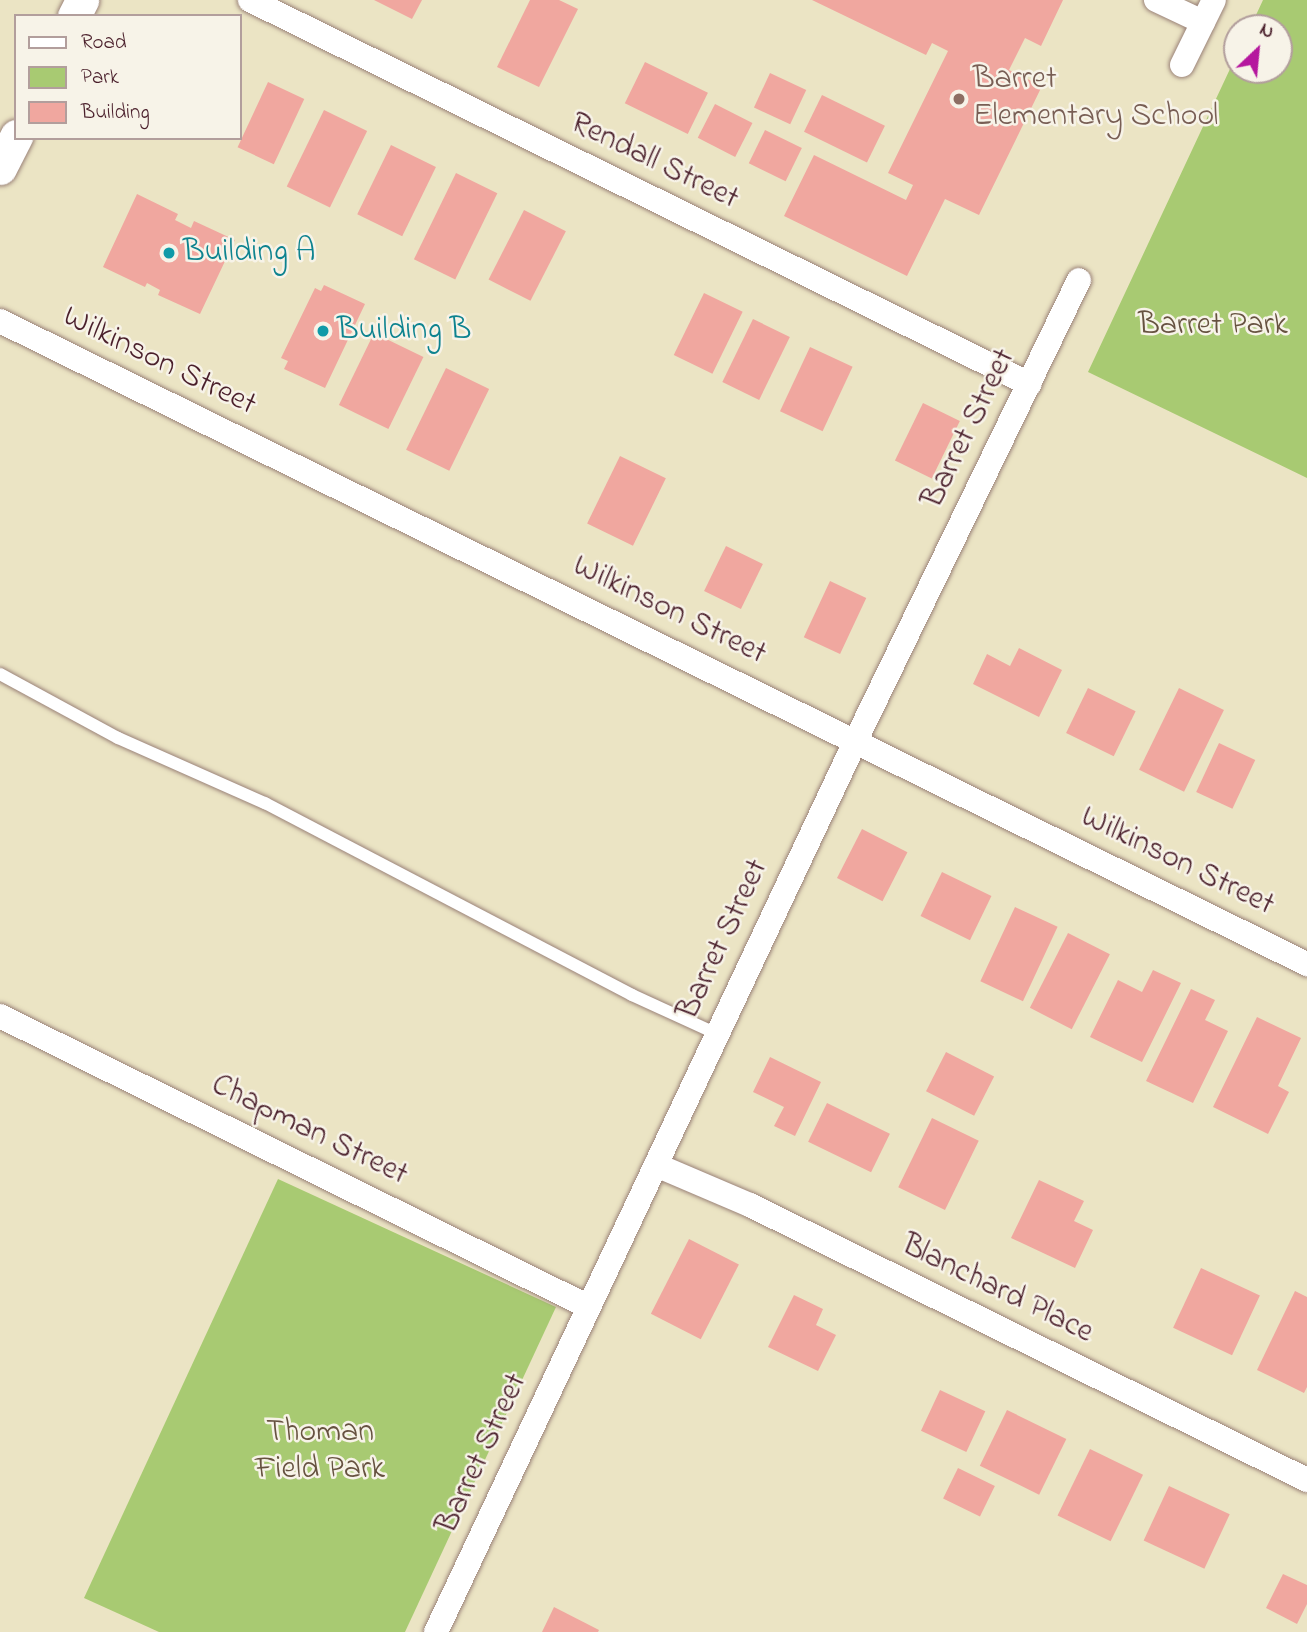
<!DOCTYPE html>
<html>
<head>
<meta charset="utf-8">
<style>
	body { margin:0 }
	#map { position:relative; width:1307px; height:1632px; overflow:hidden; background:#ebe4c4; font-family:"Indie Flower",sans-serif }
	div>[style] { position:absolute }
	.green>* { inset:0; background:#a8ca72 }
	.building>* { inset:0; background:#f0a79f; transform-origin:0 0 }
	.roads { filter:drop-shadow(0 0 2px #9a8278) drop-shadow(0 0 2px #9a8278) }
	.lane>* { height:12px; margin:-6px; padding:0 6px; transform-origin:6px; border-radius:6px; background:#fff }
	.street>* { height:24px; margin:-12px; padding:0 12px; transform-origin:12px; border-radius:12px; background:#fff }
	.secondary>* { height:33px; margin:-16.5px; padding:0 16.5px; transform-origin:16.5px; border-radius:16.5px; background:#fff }
	.dots>* { width:19px; height:19px; translate:-50% -50%; box-sizing:border-box; border:4px solid #f7f3e8; border-radius:50% }
	span { translate:-50% -50%; white-space:nowrap; text-align:center; line-height:1.15; -webkit-text-stroke:5px #f7f3e8; paint-order:stroke }
	.education-label { font-size:32px; color:#785e54 }
	.left { translate:0 -50%; text-align:left }
	.street-label { font-size:32px; color:#4a1f2b }
	.culture-label { font-size:32px; color:#0d838f }
	.park-label { font-size:32px; color:#665240 }
	.legend { position:absolute; left:14px; top:14px; width:228px; height:126px; box-sizing:border-box; background:#f7f3e8; border:2px solid #b29e9c; margin:0; padding:9px 12px; list-style:none; font-size:21px; color:#4a1f2b }
	.legend li { display:flex; align-items:center; gap:14px; height:35px }
	.legend b { width:35px; border:2px solid #b29e9c }
	.north { position:absolute; left:1223px; top:14px; width:70px; height:70px; box-sizing:border-box; background:#f7f3e8; border:2px solid #b29e9c; border-radius:50%; rotate:26deg; font-size:19px; font-weight:700; line-height:28px; text-align:center; color:#4a1f2b }
	.north::after { content:''; display:block; margin:auto; width:24px; height:32px; background:#b5179e; clip-path:polygon(50% 0,100% 100%,50% 72%,0 100%) }
</style>
</head>
<body>
<div id="map">
	<div class="green">
		<div style="clip-path:polygon(1263px 0,1307px 0,1307px 478px,1088px 372px,1237px 54px,1237px 70px,1279px 70px,1279px 28px,1250px 28px)"></div>
		<div style="clip-path:polygon(278px 1179px,556px 1307px,405px 1632px,159px 1632px,84px 1598px)"></div>
	</div>
	<div class="building">
		<div style="clip-path:polygon(374px 0,422px 0,412px 19px)"></div>
		<div style="clip-path:polygon(530px 0,559px 0,578px 9px,539px 87px,497px 67px)"></div>
		<div style="clip-path:polygon(812px 0,1063px 0,1041px 46px,1025px 38px,1009px 70px,1042px 86px,979px 215px,945px 199px,907px 276px,784px 216px,814px 155px,906px 200px,913px 185px,888px 173px,948px 51px,932px 43px,926px 55px)"></div>
		<div style="left:645px;top:62px;width:70px;height:46px;rotate:26deg"></div>
		<div style="left:770px;top:73px;width:40px;height:38px;rotate:25deg"></div>
		<div style="left:268px;top:82px;width:40px;height:72px;rotate:25deg"></div>
		<div style="left:822px;top:95px;width:70px;height:41px;rotate:26deg"></div>
		<div style="left:715px;top:104px;width:42px;height:38px;rotate:27deg"></div>
		<div style="left:324px;top:110px;width:48px;height:85px;rotate:26deg"></div>
		<div style="left:765px;top:130px;width:41px;height:37px;rotate:26deg"></div>
		<div style="left:391px;top:145px;width:50px;height:77px;rotate:26deg"></div>
		<div style="left:456px;top:173px;width:46px;height:96px;rotate:26deg"></div>
		<div style="clip-path:polygon(137px 194px,178px 214px,175px 220px,191px 228px,194px 221px,235px 240px,200px 314px,158px 295px,160px 290px,147px 283px,145px 287px,103px 267px)"></div>
		<div style="left:524px;top:210px;width:47px;height:78px;rotate:27deg"></div>
		<div style="clip-path:polygon(324px 285px,365px 304px,325px 388px,284px 369px,288px 361px,281px 358px,315px 288px,321px 291px)"></div>
		<div style="left:704px;top:293px;width:43px;height:69px;rotate:26deg"></div>
		<div style="left:753px;top:319px;width:41px;height:70px;rotate:26deg"></div>
		<div style="left:374px;top:333px;width:55px;height:80px;rotate:26deg"></div>
		<div style="left:810px;top:347px;width:47px;height:71px;rotate:25deg"></div>
		<div style="left:446px;top:368px;width:48px;height:91px;rotate:26deg"></div>
		<div style="left:923px;top:403px;width:41px;height:64px;rotate:26deg"></div>
		<div style="left:620px;top:456px;width:51px;height:75px;rotate:26deg"></div>
		<div style="left:726px;top:546px;width:41px;height:50px;rotate:26deg"></div>
		<div style="left:830px;top:581px;width:40px;height:62px;rotate:25deg"></div>
		<div style="clip-path:polygon(1019px 648px,1062px 670px,1039px 717px,973px 684px,987px 654px,1010px 666px)"></div>
		<div style="left:1088px;top:688px;width:53px;height:50px;rotate:26deg"></div>
		<div style="left:1179px;top:688px;width:50px;height:91px;rotate:26deg"></div>
		<div style="left:1219px;top:743px;width:40px;height:54px;rotate:25deg"></div>
		<div style="left:862px;top:829px;width:51px;height:55px;rotate:27deg"></div>
		<div style="left:942px;top:872px;width:55px;height:49px;rotate:26deg"></div>
		<div style="left:1015px;top:907px;width:47px;height:82px;rotate:25deg"></div>
		<div style="left:1068px;top:933px;width:47px;height:84px;rotate:27deg"></div>
		<div style="clip-path:polygon(1153px 970px,1181px 983px,1142px 1062px,1090px 1037px,1118px 980px,1142px 992px)"></div>
		<div style="clip-path:polygon(1191px 989px,1215px 1000px,1205px 1020px,1228px 1031px,1193px 1103px,1146px 1081px)"></div>
		<div style="clip-path:polygon(1257px 1017px,1301px 1038px,1278px 1086px,1289px 1092px,1268px 1134px,1213px 1107px)"></div>
		<div style="left:946px;top:1052px;width:54px;height:44px;rotate:27deg"></div>
		<div style="clip-path:polygon(770px 1057px,821px 1082px,795px 1136px,774px 1126px,784px 1107px,753px 1092px)"></div>
		<div style="left:827px;top:1103px;width:70px;height:43px;rotate:26deg"></div>
		<div style="left:932px;top:1118px;width:52px;height:77px;rotate:26deg"></div>
		<div style="clip-path:polygon(1039px 1180px,1084px 1201px,1074px 1221px,1093px 1230px,1075px 1268px,1011px 1238px)"></div>
		<div style="left:689px;top:1239px;width:56px;height:84px;rotate:27deg"></div>
		<div style="left:1201px;top:1268px;width:65px;height:66px;rotate:25deg"></div>
		<div style="clip-path:polygon(1295px 1291px,1307px 1297px,1307px 1387px,1304px 1393px,1257px 1370px)"></div>
		<div style="clip-path:polygon(794px 1295px,823px 1309px,816px 1325px,836px 1335px,818px 1371px,768px 1347px)"></div>
		<div style="left:940px;top:1390px;width:50px;height:45px;rotate:25deg"></div>
		<div style="left:1007px;top:1410px;width:66px;height:62px;rotate:26deg"></div>
		<div style="left:1090px;top:1449px;width:59px;height:74px;rotate:26deg"></div>
		<div style="left:958px;top:1468px;width:41px;height:34px;rotate:26deg"></div>
		<div style="left:1169px;top:1486px;width:67px;height:60px;rotate:25deg"></div>
		<div style="clip-path:polygon(1283px 1574px,1307px 1585px,1307px 1604px,1297px 1624px,1266px 1608px)"></div>
		<div style="clip-path:polygon(554px 1607px,599px 1630px,598px 1632px,542px 1632px)"></div>
	</div>
	<div class="roads">
		<div class="lane">
			<div style="left:0;top:674px;width:134px;rotate:28.5deg"></div>
			<div style="left:118px;top:738px;width:161px;rotate:23.9deg"></div>
			<div style="left:265px;top:803px;width:414px;rotate:27.6deg"></div>
			<div style="left:632px;top:995px;width:94px;rotate:24.6deg"></div>
		</div>
		<div class="street">
			<div style="left:250px;top:0;width:869px;rotate:26.24deg"></div>
			<div style="left:1156px;top:0;width:52px;rotate:25.1deg"></div>
			<div style="left:1182px;top:65px;width:72px;rotate:-63.8deg"></div>
			<div style="left:0;top:321px;width:1457px;rotate:26.2deg"></div>
			<div style="left:0;top:1016px;width:657px;rotate:26.29deg"></div>
			<div style="left:656px;top:1165px;width:102px;rotate:23.1deg"></div>
			<div style="left:750px;top:1205px;width:621px;rotate:26.28deg"></div>
			<div style="left:436px;top:1632px;width:986px;rotate:-64.79deg"></div>
			<div style="left:856px;top:740px;width:511px;rotate:-64.14deg"></div>
		</div>
		<div class="secondary">
			<div style="left:74px;top:16px;width:18px;rotate:-63deg"></div>
			<div style="left:0;top:168px;width:36px;rotate:-63deg"></div>
		</div>
	</div>
	<div class="dots">
		<div style="left:959px;top:99px;background:#8d6e63"></div>
		<div style="left:169px;top:253px;background:#0f9aa8"></div>
		<div style="left:323px;top:331px;background:#0f9aa8"></div>
	</div>
	<div class="education-label">
		<span class="left" style="left:973px;top:99px">Barret<br>Elementary School</span>
	</div>
	<div class="street-label">
		<span style="left:654px;top:162px;rotate:26deg">Rendall Street</span>
		<span style="left:159px;top:362px;rotate:26deg">Wilkinson Street</span>
		<span style="left:970px;top:429px;rotate:-64deg">Barret Street</span>
		<span style="left:669px;top:611px;rotate:26deg">Wilkinson Street</span>
		<span style="left:1177px;top:862px;rotate:26deg">Wilkinson Street</span>
		<span style="left:724px;top:940px;rotate:-65deg">Barret Street</span>
		<span style="left:309px;top:1131px;rotate:26deg">Chapman Street</span>
		<span style="left:997px;top:1290px;rotate:26deg">Blanchard Place</span>
		<span style="left:483px;top:1454px;rotate:-65deg">Barret Street</span>
	</div>
	<div class="culture-label">
		<span class="left" style="left:183px;top:253px">Building A</span>
		<span class="left" style="left:337px;top:331px">Building B</span>
	</div>
	<div class="park-label">
		<span style="left:1213px;top:326px">Barret Park</span>
		<span style="left:320px;top:1452px">Thoman<br>Field Park</span>
	</div>
	<ul class="legend">
	<li><b style="height:9px;background:#fff"></b>Road</li>
	<li><b style="height:19px;background:#a8ca72"></b>Park</li>
	<li><b style="height:19px;background:#f0a79f"></b>Building</li>
	</ul>
	<div class="north">N</div>
</div>
</body>
</html>
